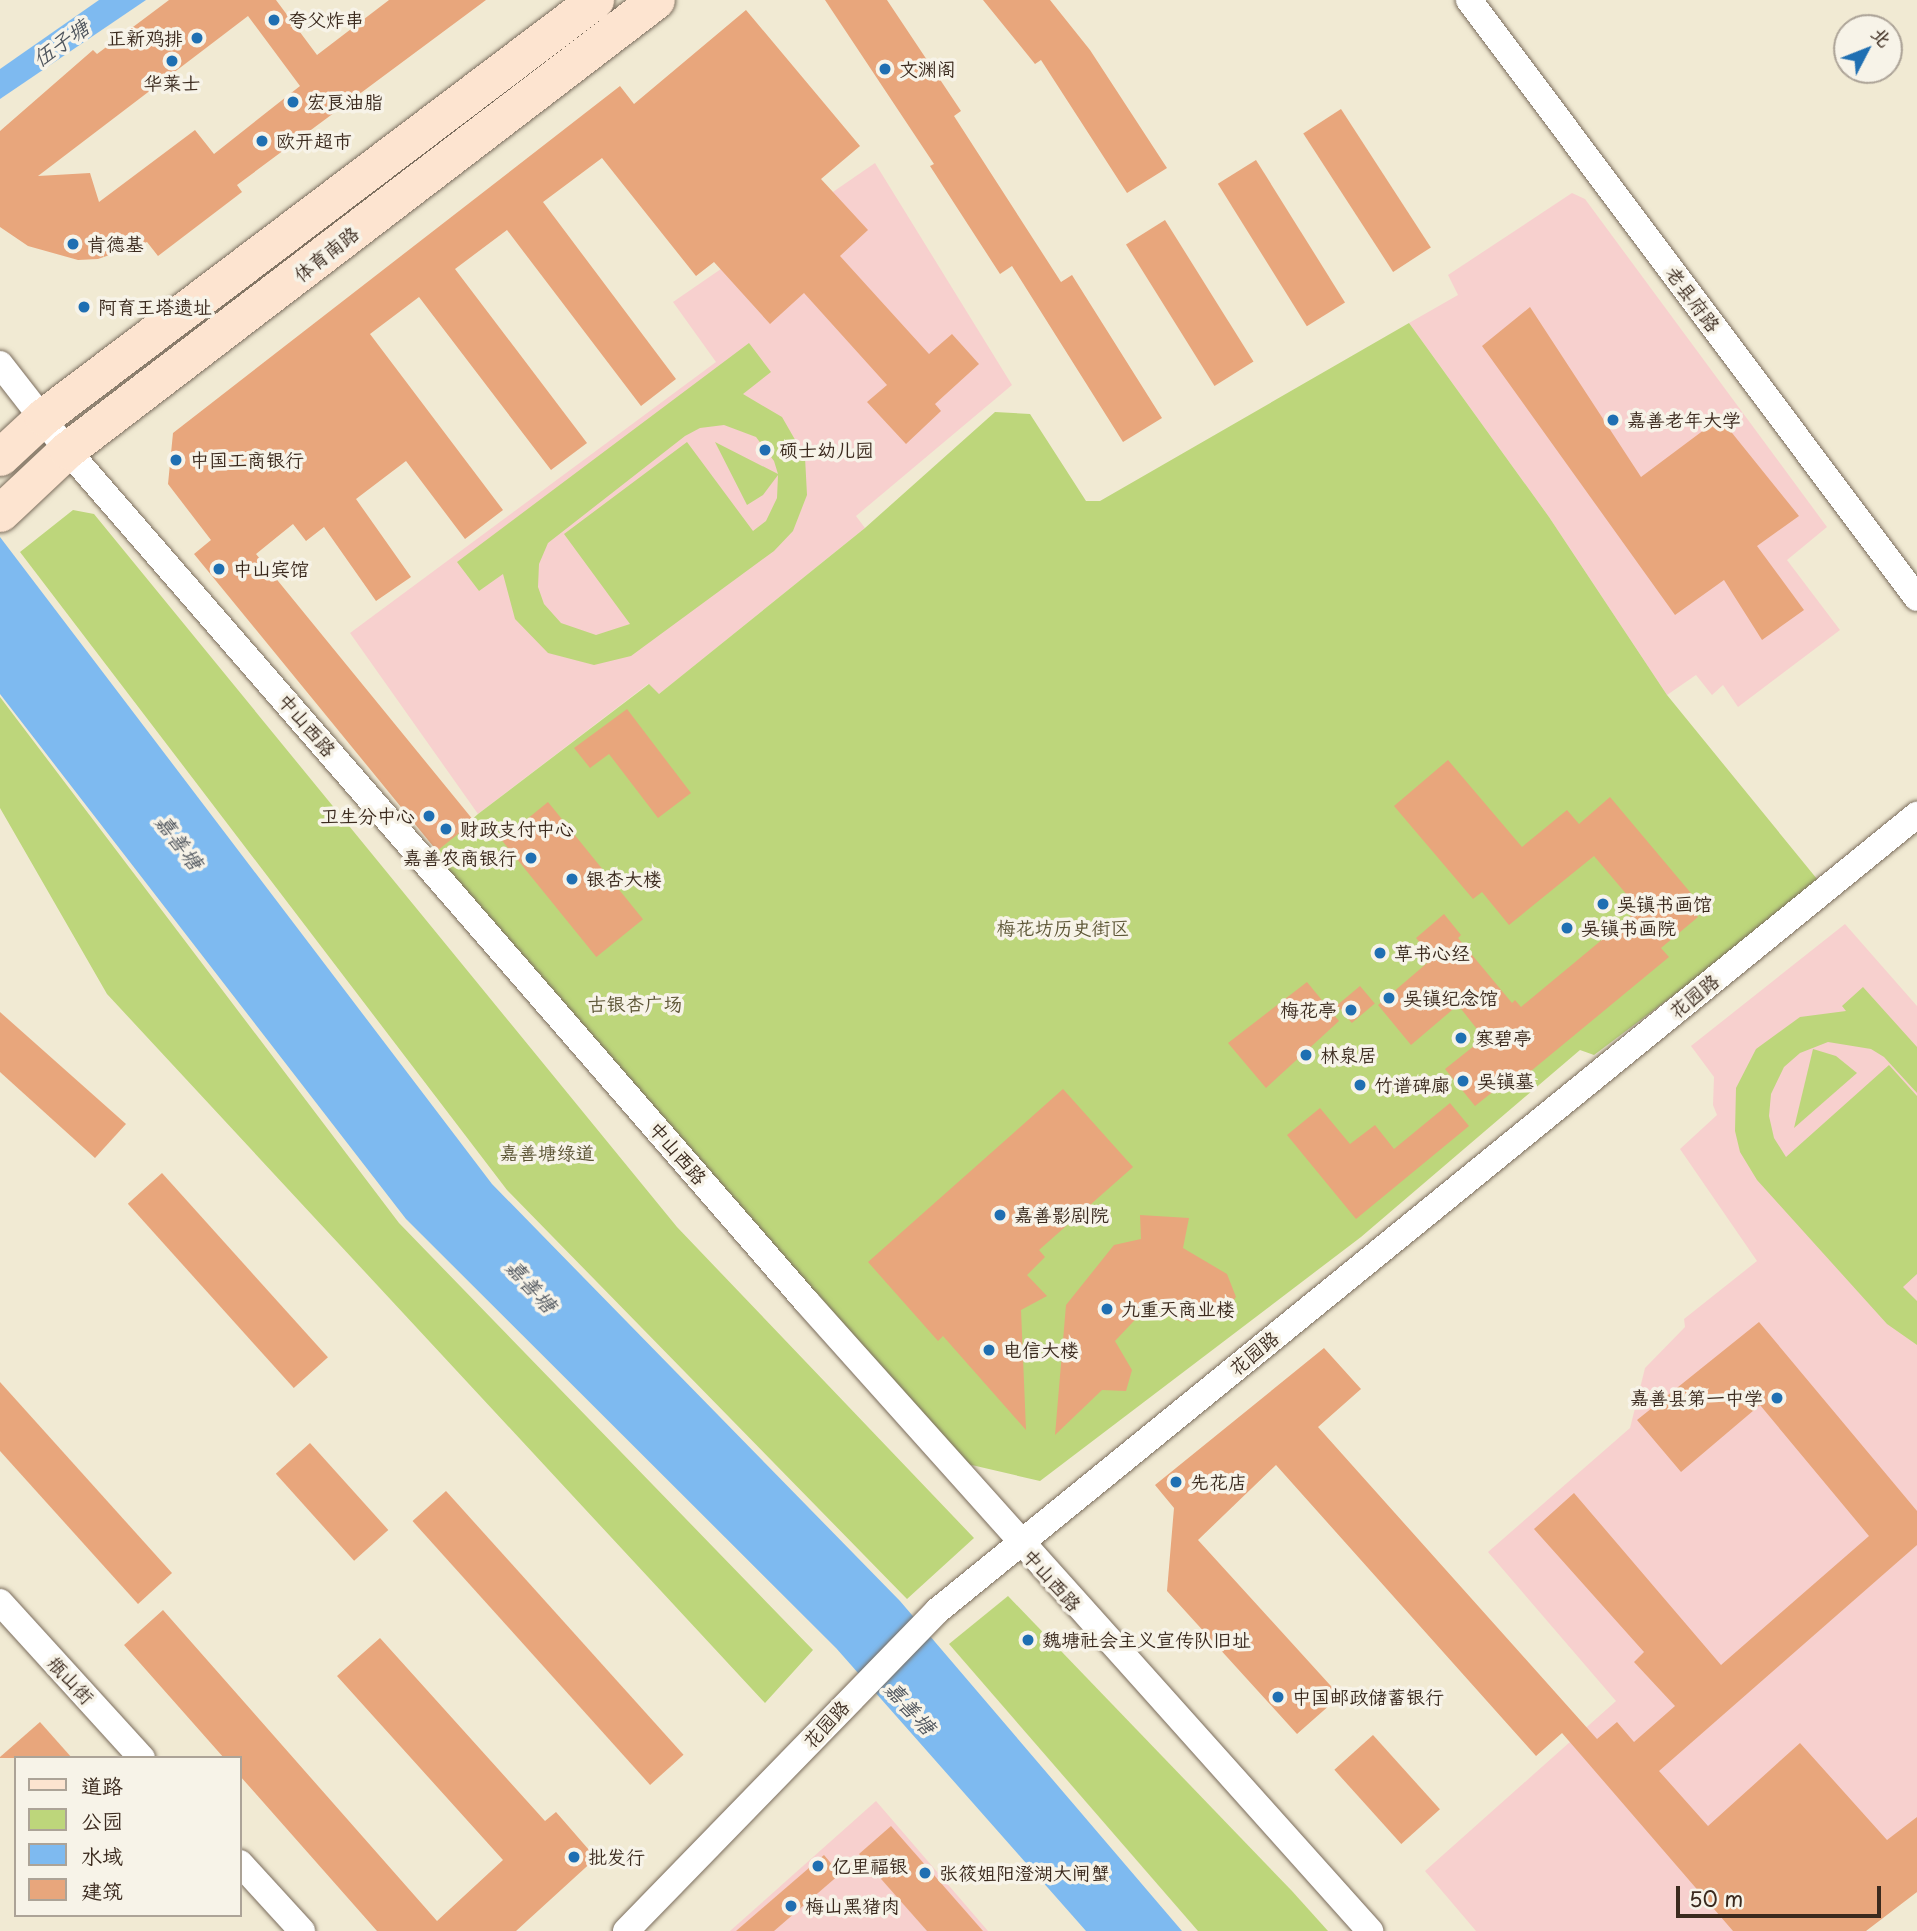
<!DOCTYPE html>
<html>
<head>
<meta charset="utf-8">
<style>
	body { margin:0 }
	#map { position:relative; width:1917px; height:1931px; overflow:hidden; background:#f1ead3; font-family:"Playpen Sans","LXGW WenKai TC",sans-serif }
	div>[style] { position:absolute }
	.built>* { inset:0; background:#f7d0ce }
	.green>* { inset:0; background:#bdd67b }
	.water>* { inset:0; background:#7ebaf0 }
	.building>* { inset:0; background:#e8a67c; transform-origin:0 0 }
	.roads { filter:drop-shadow(0 0 2px #7b6d5d) drop-shadow(0 0 2px #7b6d5d) }
	.street>* { height:26px; margin:-13px; padding:0 13px; transform-origin:13px; border-radius:13px; background:#fff }
	.secondary>* { height:37px; margin:-18.5px; padding:0 18.5px; transform-origin:18.5px; border-radius:18.5px; background:#fde4d0 }
	.dots>* { width:19px; height:19px; translate:-50% -50%; box-sizing:border-box; border:4px solid #f7f3e8; border-radius:50% }
	span { translate:-50% -50%; white-space:nowrap; text-align:center; line-height:1.15; -webkit-text-stroke:7px #f7f3e8; paint-order:stroke }
	.poi-label { font-size:19px; color:#3b2a1e }
	.left { translate:0 -50%; text-align:left }
	.right { translate:-100% -50%; text-align:right }
	.street-label { font-size:19px; color:#3b2a1e }
	.park-label { font-size:19px; color:#5c5535 }
	.water-label { font-size:21px; color:#4f555d; font-style:italic }
	.legend { position:absolute; left:14px; top:1756px; width:228px; height:161px; box-sizing:border-box; background:#f7f3e8; border:2px solid #aca397; margin:0; padding:9px 12px; list-style:none; font-size:21px; color:#3b2a1e }
	.legend li { display:flex; align-items:center; gap:14px; height:35px }
	.legend b { width:35px; border:2px solid #aca397 }
	.north { position:absolute; left:1833px; top:14px; width:70px; height:70px; box-sizing:border-box; background:#f7f3e8; border:2px solid #aca397; border-radius:50%; rotate:48deg; font-size:19px; font-weight:700; line-height:28px; text-align:center; color:#3b2a1e }
	.north::after { content:''; display:block; margin:auto; width:24px; height:32px; background:#1f6fb2; clip-path:polygon(50% 0,100% 100%,50% 72%,0 100%) }
	.scale { position:absolute; left:1676px; top:1886px; width:205px; height:32px; box-sizing:border-box; border:4px solid #3b2a1e; border-top:0; padding-left:9px; font-size:21px; line-height:24px; white-space:nowrap; color:#3b2a1e; -webkit-text-stroke:5px #f7f3e8; paint-order:stroke }
</style>
</head>
<body>
<div id="map">
	<div class="built">
		<div style="clip-path:polygon(875px 163px,1012px 385px,856px 516px,865px 528px,658px 695px,648px 684px,478px 814px,350px 633px,716px 362px,673px 302px)"></div>
		<div style="clip-path:polygon(1572px 193px,1585px 199px,1827px 527px,1787px 560px,1840px 630px,1738px 707px,1723px 685px,1712px 695px,1696px 675px,1667px 695px,1549px 517px,1409px 323px,1458px 295px,1448px 275px)"></div>
		<div style="clip-path:polygon(1845px 924px,1917px 1006px,1917px 1821px,1766px 1931px,1476px 1931px,1425px 1871px,1616px 1701px,1488px 1552px,1630px 1428px,1645px 1368px,1685px 1327px,1684px 1319px,1757px 1261px,1680px 1149px,1717px 1115px,1713px 1105px,1714px 1077px,1691px 1046px)"></div>
		<div style="clip-path:polygon(876px 1801px,988px 1931px,730px 1931px)"></div>
	</div>
	<div class="green">
		<div style="clip-path:polygon(1409px 323px,1549px 517px,1667px 695px,1817px 879px,1738px 947px,1594px 1055px,1580px 1050px,1361px 1237px,1040px 1481px,963px 1463px,431px 856px,478px 814px,649px 684px,659px 694px,865px 528px,995px 412px,1030px 414px,1086px 501px,1100px 501px)"></div>
		<div style="clip-path:polygon(evenodd,749px 343px,771px 372px,743px 394px,782px 417px,805px 457px,807px 495px,793px 531px,774px 551px,631px 656px,594px 665px,548px 653px,515px 619px,503px 574px,479px 591px,457px 562px,749px 343px,724px 425px,756px 437px,774px 461px,778px 474px,715px 442px,747px 505px,763px 495px,778px 475px,777px 498px,766px 521px,753px 531px,687px 442px,564px 534px,630px 624px,596px 635px,561px 623px,544px 604px,538px 587px,539px 564px,548px 543px,685px 436px,700px 428px,724px 425px)"></div>
		<div style="clip-path:polygon(73px 510px,94px 514px,677px 1227px,974px 1538px,907px 1599px,507px 1190px,20px 552px)"></div>
		<div style="clip-path:polygon(0 697px,399px 1223px,813px 1650px,765px 1703px,107px 994px,0 808px)"></div>
		<div style="clip-path:polygon(1863px 987px,1917px 1047px,1917px 1093px,1884px 1057px,1871px 1049px,1828px 1042px,1800px 1053px,1784px 1067px,1771px 1094px,1769px 1116px,1774px 1138px,1786px 1157px,1889px 1065px,1917px 1096px,1917px 1274px,1903px 1287px,1917px 1301px,1917px 1345px,1887px 1324px,1757px 1180px,1740px 1152px,1735px 1131px,1736px 1088px,1756px 1049px,1800px 1017px,1846px 1011px,1842px 1006px)"></div>
		<div style="clip-path:polygon(1813px 1049px,1836px 1056px,1857px 1073px,1794px 1128px)"></div>
		<div style="clip-path:polygon(1008px 1596px,1292px 1891px,1328px 1931px,1198px 1931px,949px 1644px)"></div>
	</div>
	<div class="water">
		<div style="clip-path:polygon(99px 0,146px 0,0 99px,0 69px)"></div>
		<div style="clip-path:polygon(0 537px,492px 1184px,900px 1601px,1182px 1931px,1086px 1931px,836px 1648px,406px 1219px,0 694px)"></div>
	</div>
	<div class="building">
		<div style="clip-path:polygon(evenodd,169px 0,276px 0,317px 55px,389px 0,486px 0,237px 185px,242px 192px,158px 256px,147px 242px,98px 259px,78px 260px,28px 246px,0 227px,0 131px,93px 50px,97px 54px,169px 0,248px 16px,300px 86px,214px 154px,195px 130px,99px 202px,90px 173px,38px 176px,248px 16px)"></div>
		<div style="clip-path:polygon(825px 0,887px 0,961px 111px,954px 116px,1061px 282px,1072px 275px,1162px 418px,1123px 442px,1012px 266px,1000px 274px,930px 166px,934px 164px)"></div>
		<div style="clip-path:polygon(983px 0,1050px 0,1090px 50px,1167px 168px,1127px 193px,1041px 60px,1035px 64px)"></div>
		<div style="clip-path:polygon(746px 10px,860px 146px,821px 179px,868px 230px,840px 256px,929px 354px,952px 334px,979px 364px,935px 404px,941px 411px,906px 444px,867px 402px,887px 385px,804px 293px,770px 324px,714px 262px,696px 276px,602px 158px,543px 202px,676px 379px,641px 406px,507px 230px,455px 269px,587px 443px,551px 470px,419px 297px,370px 334px,503px 510px,465px 539px,406px 461px,356px 499px,411px 577px,376px 601px,324px 527px,306px 541px,293px 524px,256px 554px,474px 821px,437px 851px,194px 554px,211px 540px,168px 484px,173px 433px,620px 86px,634px 104px)"></div>
		<div style="left:1341px;top:109px;width:165px;height:45px;rotate:57deg"></div>
		<div style="left:1256px;top:160px;width:168px;height:45px;rotate:58deg"></div>
		<div style="left:1165px;top:220px;width:167px;height:46px;rotate:58deg"></div>
		<div style="clip-path:polygon(1530px 307px,1641px 477px,1720px 418px,1799px 516px,1757px 546px,1804px 610px,1762px 640px,1724px 580px,1675px 615px,1482px 346px)"></div>
		<div style="clip-path:polygon(627px 709px,691px 793px,658px 818px,609px 754px,590px 768px,574px 748px)"></div>
		<div style="clip-path:polygon(1448px 760px,1522px 847px,1567px 810px,1579px 824px,1610px 797px,1695px 898px,1687px 904px,1698px 917px,1661px 948px,1669px 957px,1519px 1081px,1514px 1075px,1475px 1106px,1445px 1069px,1484px 1038px,1458px 1005px,1411px 1045px,1378px 1005px,1433px 958px,1416px 938px,1444px 914px,1461px 935px,1458px 938px,1512px 1003px,1515px 1000px,1521px 1007px,1639px 909px,1594px 856px,1509px 925px,1482px 892px,1473px 899px,1394px 806px)"></div>
		<div style="left:548px;top:802px;width:151px;height:60px;rotate:51deg"></div>
		<div style="clip-path:polygon(1307px 982px,1339px 1021px,1266px 1088px,1228px 1043px)"></div>
		<div style="left:1360px;top:986px;width:23px;height:30px;rotate:50deg"></div>
		<div style="clip-path:polygon(0 1012px,126px 1124px,95px 1158px,0 1072px)"></div>
		<div style="clip-path:polygon(1063px 1089px,1133px 1167px,1039px 1250px,1045px 1257px,1027px 1275px,1047px 1296px,1021px 1310px,1026px 1430px,943px 1336px,938px 1341px,868px 1262px)"></div>
		<div style="clip-path:polygon(1450px 1103px,1469px 1126px,1356px 1219px,1287px 1135px,1320px 1108px,1350px 1144px,1375px 1125px,1394px 1149px)"></div>
		<div style="left:162px;top:1173px;width:248px;height:46px;rotate:48deg"></div>
		<div style="clip-path:polygon(1140px 1215px,1189px 1218px,1183px 1248px,1227px 1274px,1236px 1297px,1225px 1311px,1192px 1322px,1147px 1307px,1115px 1341px,1132px 1370px,1126px 1391px,1102px 1390px,1055px 1435px,1066px 1305px,1114px 1245px,1141px 1239px)"></div>
		<div style="clip-path:polygon(1759px 1322px,1917px 1511px,1917px 1545px,1659px 1771px,1708px 1826px,1800px 1743px,1887px 1840px,1917px 1817px,1917px 1892px,1866px 1931px,1733px 1931px,1562px 1733px,1536px 1756px,1276px 1465px,1198px 1540px,1340px 1696px,1297px 1734px,1167px 1591px,1174px 1508px,1155px 1485px,1324px 1348px,1361px 1389px,1318px 1427px,1597px 1739px,1617px 1722px,1634px 1742px,1675px 1706px,1634px 1662px,1644px 1652px,1534px 1529px,1574px 1493px,1721px 1665px,1869px 1536px,1760px 1405px,1681px 1472px,1637px 1420px)"></div>
		<div style="clip-path:polygon(0 1382px,172px 1573px,138px 1604px,0 1451px)"></div>
		<div style="left:310px;top:1443px;width:117px;height:46px;rotate:48deg"></div>
		<div style="left:446px;top:1491px;width:355px;height:45px;rotate:48deg"></div>
		<div style="clip-path:polygon(163px 1610px,437px 1921px,503px 1860px,337px 1676px,380px 1638px,545px 1821px,556px 1812px,596px 1858px,516px 1931px,377px 1931px,240px 1776px,240px 1758px,224px 1758px,124px 1645px)"></div>
		<div style="clip-path:polygon(40px 1722px,72px 1758px,0 1758px,0 1757px)"></div>
		<div style="left:1373px;top:1735px;width:100px;height:52px;rotate:48deg"></div>
		<div style="clip-path:polygon(891px 1826px,983px 1931px,927px 1931px,859px 1854px)"></div>
		<div style="clip-path:polygon(824px 1855px,840px 1874px,774px 1931px,736px 1931px)"></div>
	</div>
	<div class="roads">
		<div class="street">
			<div style="left:1469px;top:0;width:747px;rotate:53.16deg"></div>
			<div style="left:0;top:364px;width:109px;rotate:52.1deg"></div>
			<div style="left:67px;top:450px;width:1127px;rotate:49.03deg"></div>
			<div style="left:806px;top:1301px;width:846px;rotate:48.16deg"></div>
			<div style="left:0;top:1602px;width:211px;rotate:47.7deg"></div>
			<div style="left:240px;top:1863px;width:92px;rotate:47.6deg"></div>
			<div style="left:626px;top:1931px;width:446px;rotate:-45.8deg"></div>
			<div style="left:937px;top:1611px;width:1263px;rotate:-39.09deg"></div>
		</div>
		<div class="secondary">
			<div style="left:0;top:457px;width:59px;rotate:-42.9deg"></div>
			<div style="left:43px;top:417px;width:692px;rotate:-37.07deg"></div>
			<div style="left:0;top:513px;width:92px;rotate:-43.2deg"></div>
			<div style="left:67px;top:450px;width:741px;rotate:-37.38deg"></div>
		</div>
	</div>
	<div class="dots">
		<div style="left:274px;top:20px;background:#1f6fb2"></div>
		<div style="left:197px;top:38px;background:#1f6fb2"></div>
		<div style="left:172px;top:61px;background:#1f6fb2"></div>
		<div style="left:885px;top:69px;background:#1f6fb2"></div>
		<div style="left:293px;top:102px;background:#1f6fb2"></div>
		<div style="left:262px;top:141px;background:#1f6fb2"></div>
		<div style="left:73px;top:244px;background:#1f6fb2"></div>
		<div style="left:84px;top:307px;background:#1f6fb2"></div>
		<div style="left:1613px;top:420px;background:#1f6fb2"></div>
		<div style="left:765px;top:450px;background:#1f6fb2"></div>
		<div style="left:176px;top:460px;background:#1f6fb2"></div>
		<div style="left:219px;top:569px;background:#1f6fb2"></div>
		<div style="left:429px;top:816px;background:#1f6fb2"></div>
		<div style="left:446px;top:829px;background:#1f6fb2"></div>
		<div style="left:531px;top:858px;background:#1f6fb2"></div>
		<div style="left:572px;top:879px;background:#1f6fb2"></div>
		<div style="left:1603px;top:904px;background:#1f6fb2"></div>
		<div style="left:1567px;top:928px;background:#1f6fb2"></div>
		<div style="left:1380px;top:953px;background:#1f6fb2"></div>
		<div style="left:1389px;top:998px;background:#1f6fb2"></div>
		<div style="left:1351px;top:1010px;background:#1f6fb2"></div>
		<div style="left:1461px;top:1038px;background:#1f6fb2"></div>
		<div style="left:1306px;top:1055px;background:#1f6fb2"></div>
		<div style="left:1463px;top:1081px;background:#1f6fb2"></div>
		<div style="left:1360px;top:1085px;background:#1f6fb2"></div>
		<div style="left:1000px;top:1215px;background:#1f6fb2"></div>
		<div style="left:1107px;top:1309px;background:#1f6fb2"></div>
		<div style="left:989px;top:1350px;background:#1f6fb2"></div>
		<div style="left:1777px;top:1398px;background:#1f6fb2"></div>
		<div style="left:1176px;top:1482px;background:#1f6fb2"></div>
		<div style="left:1028px;top:1640px;background:#1f6fb2"></div>
		<div style="left:1278px;top:1697px;background:#1f6fb2"></div>
		<div style="left:574px;top:1857px;background:#1f6fb2"></div>
		<div style="left:818px;top:1866px;background:#1f6fb2"></div>
		<div style="left:925px;top:1873px;background:#1f6fb2"></div>
		<div style="left:791px;top:1906px;background:#1f6fb2"></div>
	</div>
	<div class="poi-label">
		<span class="left" style="left:288px;top:20px">夸父炸串</span>
		<span class="right" style="left:183px;top:38px">正新鸡排</span>
		<span class="left" style="left:899px;top:69px">文渊阁</span>
		<span style="left:172px;top:83px">华莱士</span>
		<span class="left" style="left:307px;top:102px">宏良油脂</span>
		<span class="left" style="left:276px;top:141px">欧开超市</span>
		<span class="left" style="left:87px;top:244px">肯德基</span>
		<span class="left" style="left:98px;top:307px">阿育王塔遗址</span>
		<span class="left" style="left:1627px;top:420px">嘉善老年大学</span>
		<span class="left" style="left:779px;top:450px">硕士幼儿园</span>
		<span class="left" style="left:190px;top:460px">中国工商银行</span>
		<span class="left" style="left:233px;top:569px">中山宾馆</span>
		<span class="right" style="left:415px;top:816px">卫生分中心</span>
		<span class="left" style="left:460px;top:829px">财政支付中心</span>
		<span class="right" style="left:517px;top:858px">嘉善农商银行</span>
		<span class="left" style="left:586px;top:879px">银杏大楼</span>
		<span class="left" style="left:1617px;top:904px">吴镇书画馆</span>
		<span class="left" style="left:1581px;top:928px">吴镇书画院</span>
		<span class="left" style="left:1394px;top:953px">草书心经</span>
		<span class="left" style="left:1403px;top:998px">吴镇纪念馆</span>
		<span class="right" style="left:1337px;top:1010px">梅花亭</span>
		<span class="left" style="left:1475px;top:1038px">寒碧亭</span>
		<span class="left" style="left:1320px;top:1055px">林泉居</span>
		<span class="left" style="left:1477px;top:1081px">吴镇墓</span>
		<span class="left" style="left:1374px;top:1085px">竹谱碑廊</span>
		<span class="left" style="left:1014px;top:1215px">嘉善影剧院</span>
		<span class="left" style="left:1121px;top:1309px">九重天商业楼</span>
		<span class="left" style="left:1003px;top:1350px">电信大楼</span>
		<span class="right" style="left:1763px;top:1398px">嘉善县第一中学</span>
		<span class="left" style="left:1190px;top:1482px">先花店</span>
		<span class="left" style="left:1042px;top:1640px">魏塘社会主义宣传队旧址</span>
		<span class="left" style="left:1292px;top:1697px">中国邮政储蓄银行</span>
		<span class="left" style="left:588px;top:1857px">批发行</span>
		<span class="left" style="left:832px;top:1866px">亿里福银</span>
		<span class="left" style="left:939px;top:1873px">张筱姐阳澄湖大闸蟹</span>
		<span class="left" style="left:805px;top:1906px">梅山黑猪肉</span>
	</div>
	<div class="street-label">
		<span style="left:326px;top:254px;rotate:-38deg">体育南路</span>
		<span style="left:1693px;top:299px;rotate:53deg">老县府路</span>
		<span style="left:307px;top:725px;rotate:49deg">中山西路</span>
		<span style="left:1694px;top:996px;rotate:-39deg">花园路</span>
		<span style="left:678px;top:1153px;rotate:49deg">中山西路</span>
		<span style="left:1254px;top:1353px;rotate:-39deg">花园路</span>
		<span style="left:1052px;top:1580px;rotate:48deg">中山西路</span>
		<span style="left:71px;top:1680px;rotate:47deg">甁山街</span>
		<span style="left:826px;top:1724px;rotate:-47deg">花园路</span>
	</div>
	<div class="park-label">
		<span style="left:1063px;top:928px">梅花坊历史街区</span>
		<span style="left:635px;top:1004px">古银杏广场</span>
		<span style="left:547px;top:1153px">嘉善塘绿道</span>
	</div>
	<div class="water-label">
		<span style="left:60px;top:42px;rotate:-35deg">伍子塘</span>
		<span style="left:180px;top:841px;rotate:53deg">嘉善塘</span>
		<span style="left:532px;top:1285px;rotate:48deg">嘉善塘</span>
		<span style="left:911px;top:1707px;rotate:48deg">嘉善塘</span>
	</div>
	<ul class="legend">
	<li><b style="height:9px;background:#fde4d0"></b>道路</li>
	<li><b style="height:19px;background:#bdd67b"></b>公园</li>
	<li><b style="height:19px;background:#7ebaf0"></b>水域</li>
	<li><b style="height:19px;background:#e8a67c"></b>建筑</li>
	</ul>
	<div class="north">北</div>
	<div class="scale">50 m</div>
</div>
</body>
</html>
